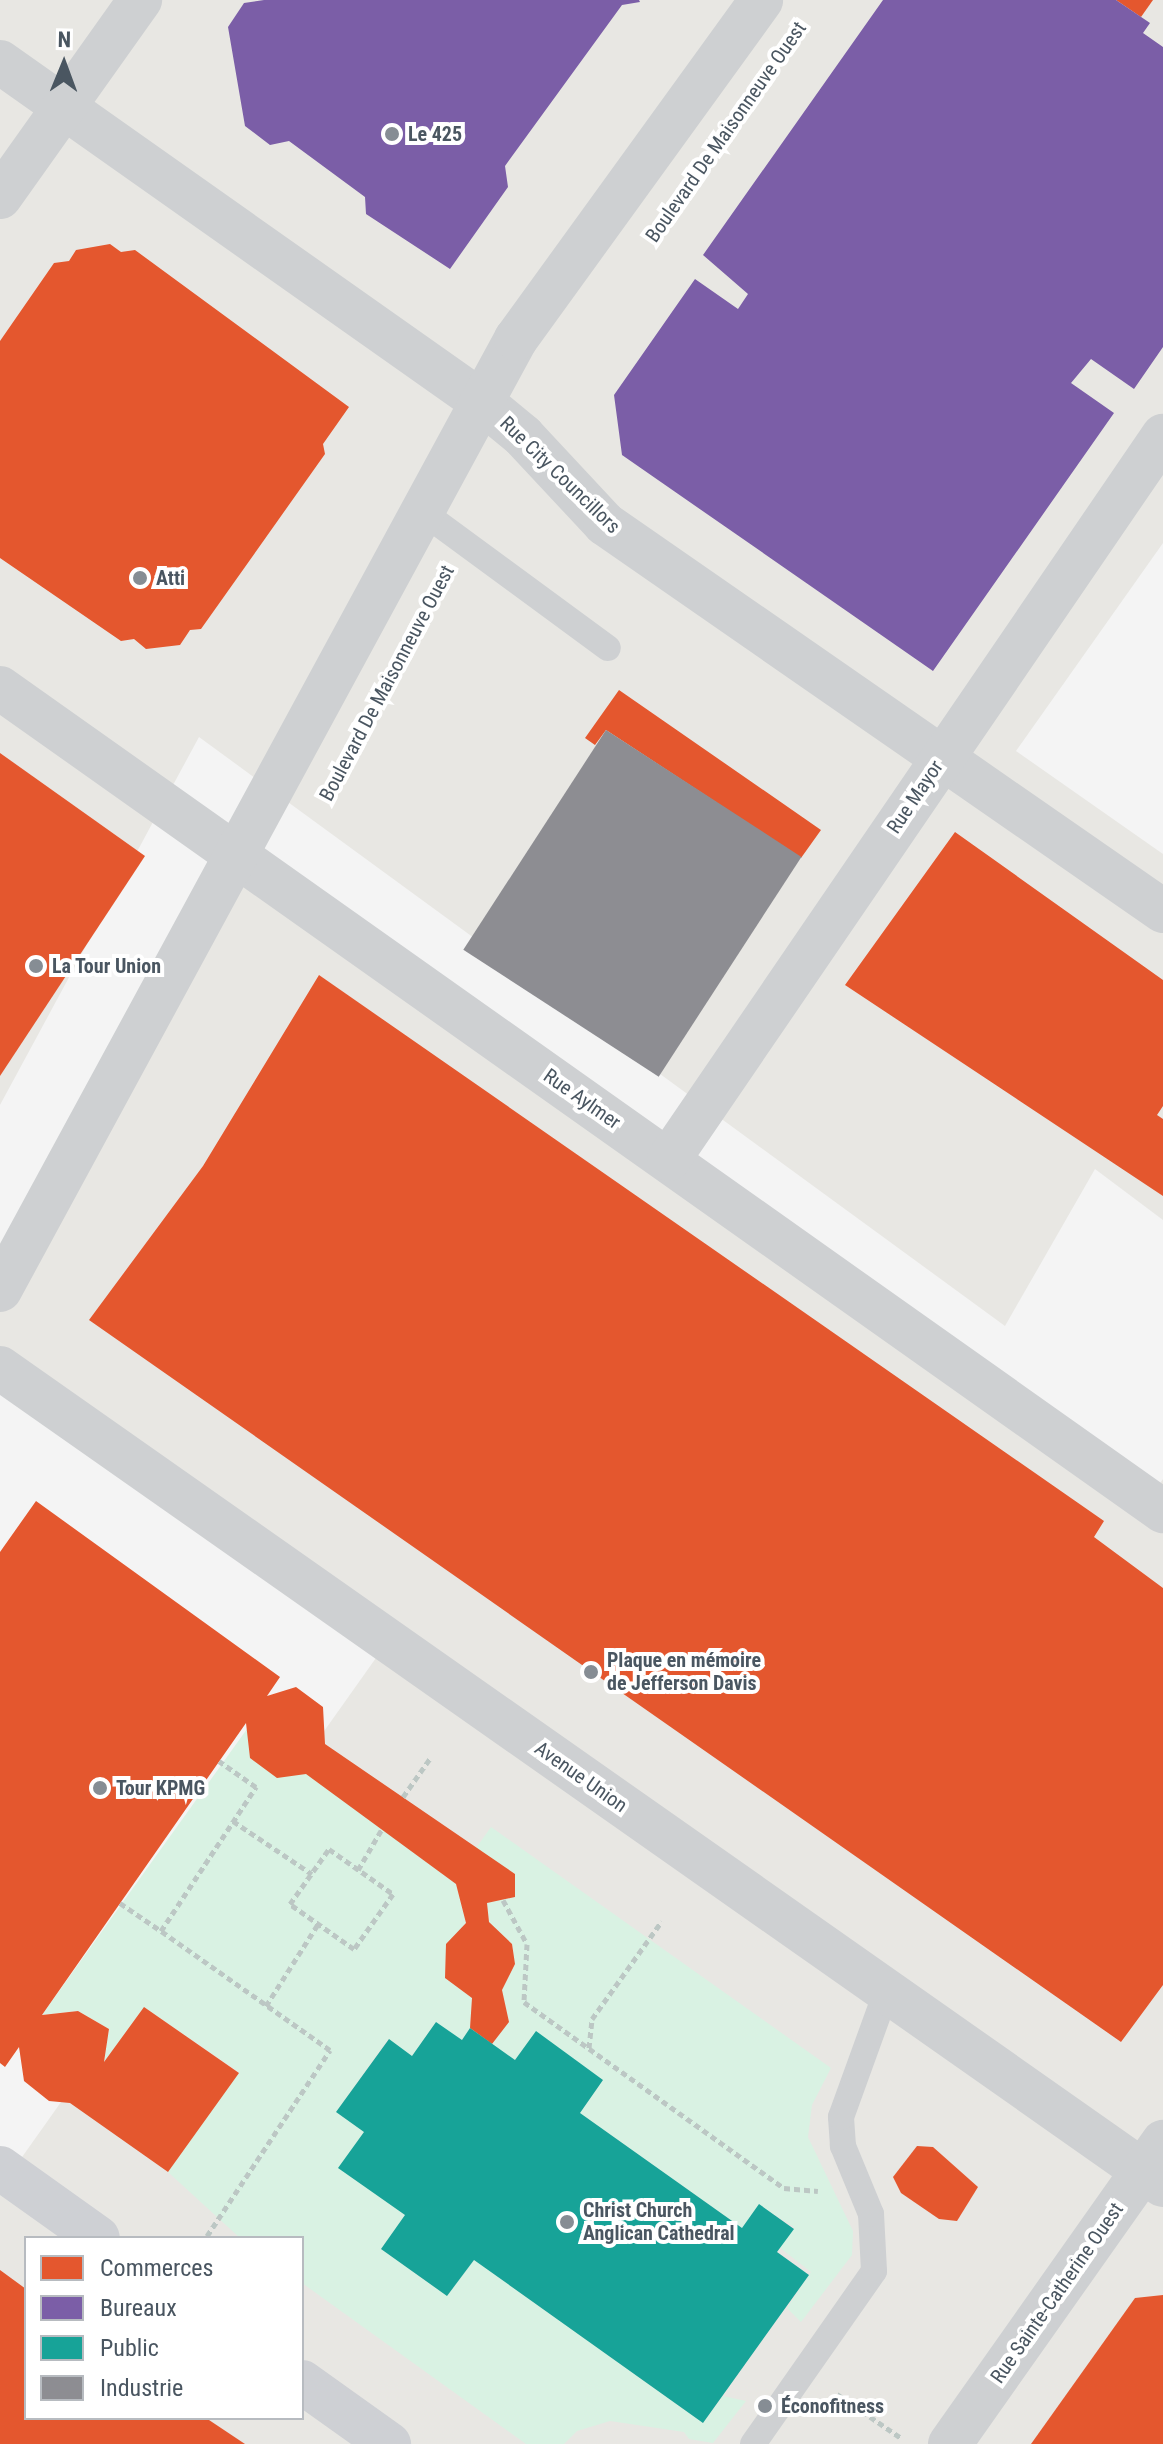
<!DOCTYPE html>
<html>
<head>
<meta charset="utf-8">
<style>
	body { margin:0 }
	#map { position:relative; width:1163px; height:2444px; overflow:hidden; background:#f4f4f4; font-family:"Roboto Condensed",sans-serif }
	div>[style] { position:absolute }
	.commercial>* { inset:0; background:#e8e7e3 }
	.green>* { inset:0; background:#d9f2e3 }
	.shops>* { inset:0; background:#e4572e }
	.offices>* { inset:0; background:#7b5ea7 }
	.public>* { inset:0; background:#17a398 }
	.industry>* { inset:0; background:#8d8d92; transform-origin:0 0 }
	.path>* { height:5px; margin-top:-2.5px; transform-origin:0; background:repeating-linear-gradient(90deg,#bcc7c4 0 6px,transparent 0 10px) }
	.service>* { height:26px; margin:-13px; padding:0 13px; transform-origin:13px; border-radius:13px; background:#ced0d2 }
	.minor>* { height:44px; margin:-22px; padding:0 22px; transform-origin:22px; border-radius:22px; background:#ced0d2 }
	.tertiary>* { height:44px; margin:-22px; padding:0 22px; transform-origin:22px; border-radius:22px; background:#ced0d2 }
	.secondary>* { height:44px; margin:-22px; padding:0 22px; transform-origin:22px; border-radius:22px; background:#ced0d4 }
	.dots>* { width:22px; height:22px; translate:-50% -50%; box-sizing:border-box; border:4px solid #fff; border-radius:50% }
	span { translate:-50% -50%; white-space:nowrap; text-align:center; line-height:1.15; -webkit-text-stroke:8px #fff; paint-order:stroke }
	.street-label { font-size:20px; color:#4a5661 }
	.poi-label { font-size:20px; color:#4a5661; font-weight:700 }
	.left { translate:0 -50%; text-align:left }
	.legend { position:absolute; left:24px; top:2236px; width:280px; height:184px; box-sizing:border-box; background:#fff; border:2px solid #b7bbc0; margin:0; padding:10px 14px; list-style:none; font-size:24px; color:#4a5661 }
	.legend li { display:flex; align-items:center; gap:16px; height:40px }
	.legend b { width:40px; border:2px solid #b7bbc0 }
	.north { position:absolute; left:24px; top:24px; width:80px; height:80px; -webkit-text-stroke:6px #fff; paint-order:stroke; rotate:1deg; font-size:22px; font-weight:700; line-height:32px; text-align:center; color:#4a5661 }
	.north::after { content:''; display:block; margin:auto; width:28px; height:36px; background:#4a5661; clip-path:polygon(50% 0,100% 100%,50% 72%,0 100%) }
</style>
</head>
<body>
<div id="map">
	<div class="commercial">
		<div style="clip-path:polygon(0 0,1163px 0,1163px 543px,1016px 751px,1163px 854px,1163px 1220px,1095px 1169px,1005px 1326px,199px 737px,0 1105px)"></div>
		<div style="clip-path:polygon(evenodd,238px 854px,1148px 1500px,1163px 1479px,1163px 2444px,0 2444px,0 2170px,10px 2174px,388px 1641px,0 1368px,0 1290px,238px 854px,26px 2238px,302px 2238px,302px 2418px,26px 2418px,26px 2238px)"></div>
	</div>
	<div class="green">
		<div style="clip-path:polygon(247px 1729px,456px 1884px,466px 1923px,446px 1944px,445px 1978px,472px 1998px,470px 2028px,462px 2040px,435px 2023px,412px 2056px,388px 2039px,336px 2112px,364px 2132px,339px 2168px,405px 2215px,381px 2249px,447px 2296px,474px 2260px,703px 2423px,723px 2396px,746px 2401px,713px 2443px,689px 2439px,684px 2432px,610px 2421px,577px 2431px,564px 2444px,526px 2444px,302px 2283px,302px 2238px,240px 2238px,168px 2172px,239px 2072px,144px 2007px,104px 2062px,109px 2029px,78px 2011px,42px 2015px)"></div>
		<div style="clip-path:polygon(491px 1827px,831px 2068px,812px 2105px,808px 2137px,853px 2231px,852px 2255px,801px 2322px,787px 2308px,811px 2272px,779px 2247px,794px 2227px,759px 2205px,742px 2228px,580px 2113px,603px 2080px,536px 2032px,515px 2060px,492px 2044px,509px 2022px,502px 1990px,515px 1964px,512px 1944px,489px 1922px,487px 1903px,515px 1897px,515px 1874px,476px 1848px)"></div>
	</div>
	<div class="shops">
		<div style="clip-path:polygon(1116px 0,1153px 0,1141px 17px)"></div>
		<div style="clip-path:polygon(110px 244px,121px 252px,135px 250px,349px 407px,323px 444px,325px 454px,201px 629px,190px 630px,180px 645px,146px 649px,134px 639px,121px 641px,0 558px,0 341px,54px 263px,69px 261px,76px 250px)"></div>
		<div style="clip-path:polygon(619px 690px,821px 830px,801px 858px,606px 730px,595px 745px,585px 738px)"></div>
		<div style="clip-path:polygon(0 753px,145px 856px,0 1076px)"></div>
		<div style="clip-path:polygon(955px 832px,1163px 980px,1163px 1106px,1157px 1115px,1163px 1119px,1163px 1196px,845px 985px)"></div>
		<div style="clip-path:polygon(319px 975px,1104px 1521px,1094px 1537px,1163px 1588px,1163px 1985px,1121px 2042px,89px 1320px,203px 1166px)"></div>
		<div style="clip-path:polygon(36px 1501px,280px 1677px,267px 1696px,296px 1687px,323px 1707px,325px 1744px,515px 1874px,515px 1897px,487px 1903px,489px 1922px,512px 1944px,515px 1964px,502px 1990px,509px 2022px,492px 2044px,470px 2028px,472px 1998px,445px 1978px,446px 1944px,466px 1923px,456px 1884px,306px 1774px,277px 1778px,250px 1758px,246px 1723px,42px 2015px,78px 2011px,109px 2029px,104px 2062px,144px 2007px,239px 2073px,168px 2172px,70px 2103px,49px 2101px,24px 2081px,19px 2047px,5px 2067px,0 2063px,0 1552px)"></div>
		<div style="clip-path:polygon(917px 2146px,933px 2147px,978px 2187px,957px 2221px,939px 2219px,901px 2193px,893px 2177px)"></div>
		<div style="clip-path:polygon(0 2270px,26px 2289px,26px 2418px,206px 2418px,245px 2444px,0 2444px)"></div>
		<div style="clip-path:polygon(1163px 2295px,1163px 2444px,1031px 2444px,1135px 2298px)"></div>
	</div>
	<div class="offices">
		<div style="clip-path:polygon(264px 0,639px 0,640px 2px,622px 5px,505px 166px,508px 187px,450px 269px,366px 214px,365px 197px,289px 141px,270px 145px,245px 126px,228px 27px,244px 3px)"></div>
		<div style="clip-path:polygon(883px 0,1116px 0,1150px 23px,1143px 33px,1163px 47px,1163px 347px,1134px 389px,1091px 359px,1071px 383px,1114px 413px,933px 671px,622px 455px,614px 395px,695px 279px,738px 309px,748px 294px,703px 255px)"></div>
	</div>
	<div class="public">
		<div style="clip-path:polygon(436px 2022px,462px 2040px,470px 2028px,515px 2060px,536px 2031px,603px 2080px,580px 2113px,742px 2228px,759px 2204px,794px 2229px,777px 2252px,809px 2275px,703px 2423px,474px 2260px,447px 2296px,381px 2249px,405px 2215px,338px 2168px,364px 2132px,336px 2112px,389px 2039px,412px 2056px)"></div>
	</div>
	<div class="industry">
		<div style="left:606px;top:730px;width:233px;height:262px;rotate:33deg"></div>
	</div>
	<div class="path">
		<div style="left:403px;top:1797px;width:49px;rotate:-55deg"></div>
		<div style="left:233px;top:1821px;width:95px;rotate:33.9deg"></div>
		<div style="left:329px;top:1849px;width:78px;rotate:35.1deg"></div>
		<div style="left:393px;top:1894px;width:67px;rotate:125.3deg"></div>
		<div style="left:354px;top:1949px;width:78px;rotate:-144.9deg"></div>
		<div style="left:290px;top:1904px;width:67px;rotate:-54.7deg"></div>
		<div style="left:358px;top:1870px;width:48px;rotate:-59.7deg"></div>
		<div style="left:503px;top:1900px;width:50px;rotate:61.4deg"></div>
		<div style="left:527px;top:1944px;width:58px;rotate:93deg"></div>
		<div style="left:524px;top:2002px;width:320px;rotate:35.6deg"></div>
		<div style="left:784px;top:2188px;width:34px;rotate:5deg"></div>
		<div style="left:120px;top:1903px;width:50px;rotate:34.3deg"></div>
		<div style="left:266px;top:2006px;width:97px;rotate:-57.6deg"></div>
		<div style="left:589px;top:2048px;width:29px;rotate:-84deg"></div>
		<div style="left:592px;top:2019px;width:120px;rotate:-54.5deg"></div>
		<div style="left:207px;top:2236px;width:223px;rotate:-56.5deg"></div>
		<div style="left:330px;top:2050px;width:207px;rotate:-144.8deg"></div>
		<div style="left:161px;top:1931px;width:173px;rotate:-56.6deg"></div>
		<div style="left:256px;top:1787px;width:45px;rotate:-144.9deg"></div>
		<div style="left:837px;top:2394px;width:78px;rotate:34.5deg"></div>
	</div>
	<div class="service">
		<div style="left:420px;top:510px;width:233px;rotate:36.3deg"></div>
		<div style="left:753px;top:2444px;width:211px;rotate:-55deg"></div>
		<div style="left:874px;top:2271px;width:57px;rotate:-93deg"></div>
		<div style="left:871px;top:2214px;width:74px;rotate:-112.4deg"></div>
		<div style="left:843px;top:2146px;width:29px;rotate:-94deg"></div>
		<div style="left:841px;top:2117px;width:132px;rotate:-70.1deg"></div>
	</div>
	<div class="minor">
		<div style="left:0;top:62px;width:591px;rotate:35.22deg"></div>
		<div style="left:483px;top:403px;width:52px;rotate:39.5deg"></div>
		<div style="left:523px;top:436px;width:120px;rotate:47deg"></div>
		<div style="left:605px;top:524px;width:679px;rotate:34.74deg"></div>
		<div style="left:0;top:688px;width:1425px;rotate:35.29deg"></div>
		<div style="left:669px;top:1159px;width:876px;rotate:-55.66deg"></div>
		<div style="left:0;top:1368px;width:1421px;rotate:35.09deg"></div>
	</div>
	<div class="tertiary">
		<div style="left:0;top:197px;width:242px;rotate:-54.6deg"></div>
		<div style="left:0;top:1290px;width:1082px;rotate:-61.52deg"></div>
		<div style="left:516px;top:339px;width:418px;rotate:-54.1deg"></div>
		<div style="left:950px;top:2444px;width:370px;rotate:-54.8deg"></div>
	</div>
	<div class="secondary">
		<div style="left:0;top:2168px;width:120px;rotate:35.5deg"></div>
		<div style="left:302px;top:2382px;width:107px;rotate:35.5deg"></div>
	</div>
	<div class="dots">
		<div style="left:392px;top:134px;background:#868d94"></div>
		<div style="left:140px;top:578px;background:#868d94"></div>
		<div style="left:36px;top:966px;background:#868d94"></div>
		<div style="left:591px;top:1672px;background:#868d94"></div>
		<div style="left:100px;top:1788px;background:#868d94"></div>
		<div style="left:567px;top:2222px;background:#868d94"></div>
		<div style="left:765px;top:2406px;background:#868d94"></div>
	</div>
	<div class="street-label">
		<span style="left:726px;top:132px;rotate:-55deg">Boulevard De Maisonneuve Ouest</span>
		<span style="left:560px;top:475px;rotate:44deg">Rue City Councillors</span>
		<span style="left:387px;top:683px;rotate:-62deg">Boulevard De Maisonneuve Ouest</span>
		<span style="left:915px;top:797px;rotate:-56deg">Rue Mayor</span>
		<span style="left:582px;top:1099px;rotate:35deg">Rue Aylmer</span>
		<span style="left:581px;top:1777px;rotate:35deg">Avenue Union</span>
		<span style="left:1057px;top:2293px;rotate:-55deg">Rue Sainte-Catherine Ouest</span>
	</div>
	<div class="poi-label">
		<span class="left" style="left:408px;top:134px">Le 425</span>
		<span class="left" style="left:156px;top:578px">Atti</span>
		<span class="left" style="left:52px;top:966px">La Tour Union</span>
		<span class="left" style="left:607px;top:1672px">Plaque en mémoire<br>de Jefferson Davis</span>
		<span class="left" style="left:116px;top:1788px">Tour KPMG</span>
		<span class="left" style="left:583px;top:2222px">Christ Church<br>Anglican Cathedral</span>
		<span class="left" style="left:781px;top:2406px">Éconofitness</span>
	</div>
	<ul class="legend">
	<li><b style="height:22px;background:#e4572e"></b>Commerces</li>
	<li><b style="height:22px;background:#7b5ea7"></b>Bureaux</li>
	<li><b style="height:22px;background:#17a398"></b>Public</li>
	<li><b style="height:22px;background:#8d8d92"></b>Industrie</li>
	</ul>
	<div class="north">N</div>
</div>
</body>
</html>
